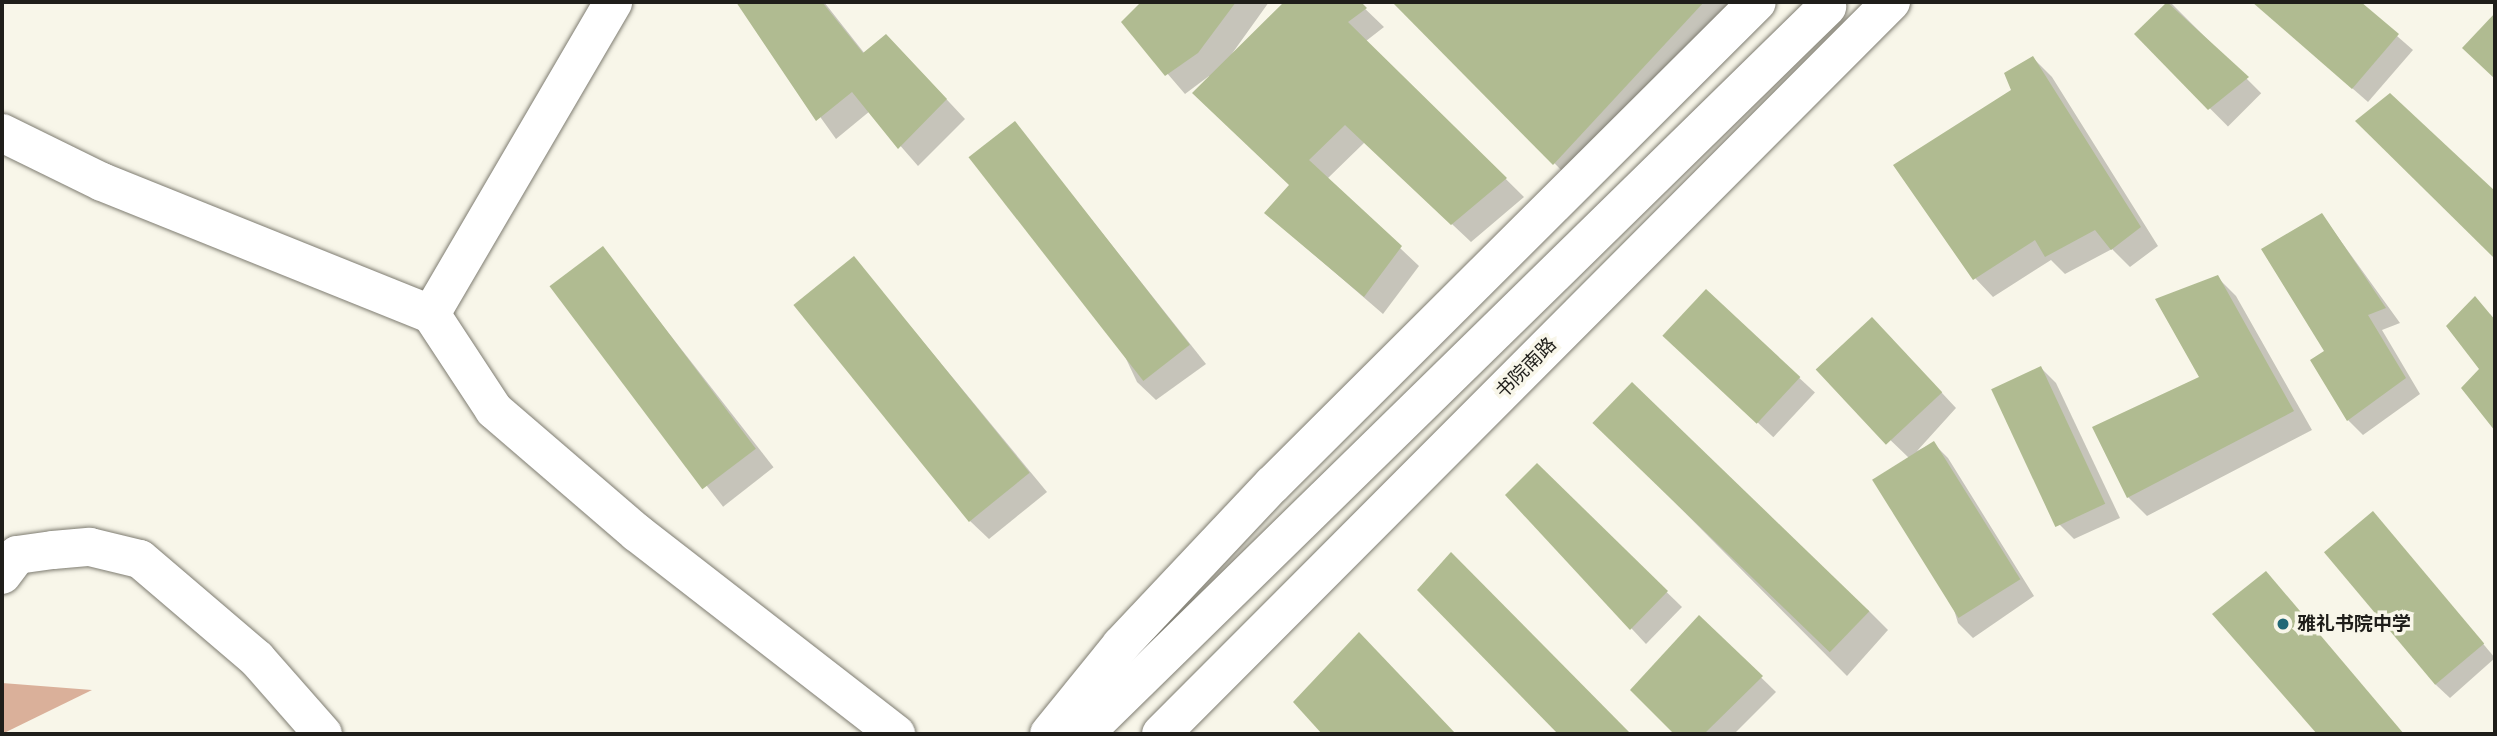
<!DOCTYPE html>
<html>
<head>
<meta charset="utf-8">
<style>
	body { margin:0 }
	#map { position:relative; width:2497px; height:736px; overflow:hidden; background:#f8f6e9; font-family:Inter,"Noto Sans SC",sans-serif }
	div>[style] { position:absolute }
	.forest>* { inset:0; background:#dab09a }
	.shadow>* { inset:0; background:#0003; transform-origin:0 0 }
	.building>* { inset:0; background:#b0bb91; transform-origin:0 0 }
	.roads { filter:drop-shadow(0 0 2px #7e7c71) drop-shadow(0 0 2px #7e7c71) }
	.minor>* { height:38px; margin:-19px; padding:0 19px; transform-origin:19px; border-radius:19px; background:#fff }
	.major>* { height:38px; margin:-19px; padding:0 19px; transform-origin:19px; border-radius:19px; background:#fff }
	.dots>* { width:19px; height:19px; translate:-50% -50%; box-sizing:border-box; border:4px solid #f8f6e9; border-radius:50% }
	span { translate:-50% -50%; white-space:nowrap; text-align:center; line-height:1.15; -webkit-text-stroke:7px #f8f6e9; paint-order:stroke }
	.street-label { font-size:19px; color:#1f1e1a }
	.poi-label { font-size:19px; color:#1f1e1a; font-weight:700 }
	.left { translate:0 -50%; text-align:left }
	.frame { position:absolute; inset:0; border:4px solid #1f1e1a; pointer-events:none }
</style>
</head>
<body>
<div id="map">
	<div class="forest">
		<div style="clip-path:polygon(2px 683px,92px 690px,2px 734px)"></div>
	</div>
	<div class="shadow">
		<div style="clip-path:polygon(738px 2px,824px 2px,865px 54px,905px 55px,965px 119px,918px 166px,870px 111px,836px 139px)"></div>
		<div style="clip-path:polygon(1144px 2px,1269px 2px,1226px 62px,1286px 2px,1358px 2px,1384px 27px,1366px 41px,1524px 197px,1471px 242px,1365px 142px,1327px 179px,1419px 266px,1383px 314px,1266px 213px,1291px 186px,1209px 76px,1185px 94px,1123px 22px)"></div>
		<div style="clip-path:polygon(1395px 2px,1736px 2px,1573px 182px)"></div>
		<div style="left:2170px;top:2px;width:129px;height:47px;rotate:45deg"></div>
		<div style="clip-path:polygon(2358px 2px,2413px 50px,2368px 102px,2255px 3px)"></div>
		<div style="clip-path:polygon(2033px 58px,2052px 77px,2158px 246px,2130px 267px,2112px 249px,2065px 274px,2051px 260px,1993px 297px,1975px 278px,2013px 91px)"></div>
		<div style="clip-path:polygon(2390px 96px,2495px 194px,2495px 257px,2372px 136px)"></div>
		<div style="clip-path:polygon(1015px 123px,1206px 364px,1156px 400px,1137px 382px)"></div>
		<div style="clip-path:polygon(2322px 215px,2400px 323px,2382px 330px,2420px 394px,2363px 435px,2348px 420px,2327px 352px)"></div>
		<div style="left:603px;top:249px;width:277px;height:64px;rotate:52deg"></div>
		<div style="clip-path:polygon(854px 258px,1047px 492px,989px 539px,970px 521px)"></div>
		<div style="clip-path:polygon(2217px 277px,2236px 296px,2312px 430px,2147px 516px,2128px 497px,2201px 378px)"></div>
		<div style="left:1706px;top:291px;width:149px;height:61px;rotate:43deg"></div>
		<div style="clip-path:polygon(2490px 314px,2495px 320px,2495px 428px,2464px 388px,2481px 370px)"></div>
		<div style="clip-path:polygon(1887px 334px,1956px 408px,1917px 451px,1933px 443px,1948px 458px,2034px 596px,1973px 638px,1958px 623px,1908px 457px,1834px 386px)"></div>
		<div style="clip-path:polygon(2041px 368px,2056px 383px,2120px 518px,2074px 539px,2059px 524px)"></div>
		<div style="clip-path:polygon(1596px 423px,1869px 611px,1888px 630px,1847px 676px)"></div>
		<div style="clip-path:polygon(1537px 466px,1682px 607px,1646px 644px,1507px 495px)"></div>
		<div style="clip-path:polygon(2387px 529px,2495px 658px,2450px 698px,2435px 684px)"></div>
		<div style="clip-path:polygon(1699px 617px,1776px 692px,1734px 734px,1676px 734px,1633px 690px)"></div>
		<div style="clip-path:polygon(1378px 653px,1455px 734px,1324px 734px,1295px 702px)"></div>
	</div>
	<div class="building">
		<div style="clip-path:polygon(736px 2px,822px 2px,863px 53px,886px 34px,947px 99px,898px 149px,852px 92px,816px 121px)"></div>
		<div style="clip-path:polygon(1141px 2px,1236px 2px,1198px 53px,1165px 76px,1121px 22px)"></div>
		<div style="clip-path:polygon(1284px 2px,1361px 2px,1367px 8px,1348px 22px,1507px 178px,1451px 225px,1345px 125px,1309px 160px,1402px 246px,1364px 297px,1264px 213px,1289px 185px,1192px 93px)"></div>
		<div style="clip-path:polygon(1392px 2px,1704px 2px,1553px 165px)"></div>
		<div style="clip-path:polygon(2167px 2px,2249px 77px,2208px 110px,2134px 34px)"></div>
		<div style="clip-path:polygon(2252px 2px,2361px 2px,2399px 34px,2352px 89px)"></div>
		<div style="clip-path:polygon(2495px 13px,2495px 79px,2462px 48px)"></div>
		<div style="clip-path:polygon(2033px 56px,2141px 227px,2111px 250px,2095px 230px,2045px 257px,2035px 240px,1973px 280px,1893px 165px,2011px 90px,2004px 73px)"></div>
		<div style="clip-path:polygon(2390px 93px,2495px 191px,2493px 257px,2355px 121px)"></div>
		<div style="left:1015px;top:121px;width:284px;height:59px;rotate:52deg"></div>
		<div style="clip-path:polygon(2322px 213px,2386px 308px,2368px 315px,2406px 378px,2347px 421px,2310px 360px,2324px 351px,2261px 249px)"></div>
		<div style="left:603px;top:246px;width:254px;height:67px;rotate:53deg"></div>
		<div style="left:854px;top:256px;width:279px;height:78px;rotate:51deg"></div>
		<div style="clip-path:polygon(2218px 275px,2294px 411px,2127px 498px,2092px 427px,2199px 377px,2155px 299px)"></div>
		<div style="left:1706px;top:289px;width:129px;height:64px;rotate:43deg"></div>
		<div style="clip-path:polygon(2475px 296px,2495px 320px,2495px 431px,2461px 388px,2479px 369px,2446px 326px)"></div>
		<div style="left:1872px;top:317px;width:103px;height:77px;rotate:47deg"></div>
		<div style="left:2041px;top:366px;width:152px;height:55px;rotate:65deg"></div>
		<div style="left:1632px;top:382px;width:330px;height:57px;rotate:44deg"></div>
		<div style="left:1934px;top:441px;width:163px;height:73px;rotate:58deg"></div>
		<div style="clip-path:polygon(1537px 463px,1668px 591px,1630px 630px,1505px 495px)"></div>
		<div style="left:2373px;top:511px;width:173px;height:64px;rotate:50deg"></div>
		<div style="clip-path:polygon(1451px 552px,1631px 734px,1558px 734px,1417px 590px)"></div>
		<div style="clip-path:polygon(2266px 571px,2404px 734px,2317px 734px,2212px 614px)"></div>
		<div style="clip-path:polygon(1699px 615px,1763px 676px,1704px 734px,1674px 734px,1630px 690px)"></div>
		<div style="clip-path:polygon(1359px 632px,1456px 734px,1322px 734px,1293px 702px)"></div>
	</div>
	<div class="roads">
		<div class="minor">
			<div style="left:2px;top:133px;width:111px;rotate:26.1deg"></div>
			<div style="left:102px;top:182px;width:354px;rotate:21.9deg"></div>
			<div style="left:431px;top:314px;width:115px;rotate:56.7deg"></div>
			<div style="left:494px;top:410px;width:189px;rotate:40.7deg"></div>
			<div style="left:637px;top:533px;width:328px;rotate:37.8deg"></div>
			<div style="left:431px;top:314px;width:361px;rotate:-59.7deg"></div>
			<div style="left:2px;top:575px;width:25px;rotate:-53deg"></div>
			<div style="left:17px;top:555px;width:36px;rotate:-8deg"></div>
			<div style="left:53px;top:550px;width:37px;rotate:-5deg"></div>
			<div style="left:90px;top:547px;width:51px;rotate:13.5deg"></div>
			<div style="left:140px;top:559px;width:154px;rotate:40.5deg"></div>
			<div style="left:257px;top:659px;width:100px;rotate:48.7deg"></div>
		</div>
		<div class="major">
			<div style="left:1049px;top:734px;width:114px;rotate:-51deg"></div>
			<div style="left:1121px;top:645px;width:220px;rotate:-46.7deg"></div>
			<div style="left:1272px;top:485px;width:684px;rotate:-44.88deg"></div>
			<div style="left:1084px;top:734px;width:1040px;rotate:-44.38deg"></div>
			<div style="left:1161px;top:734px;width:1034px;rotate:-45.08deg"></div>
		</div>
	</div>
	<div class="dots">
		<div style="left:2283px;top:624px;background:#216876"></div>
	</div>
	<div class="street-label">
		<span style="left:1526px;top:368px;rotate:-45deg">书院南路</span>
	</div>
	<div class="poi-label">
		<span class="left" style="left:2297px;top:624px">雅礼书院中学</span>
	</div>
	<div class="frame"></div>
</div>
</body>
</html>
